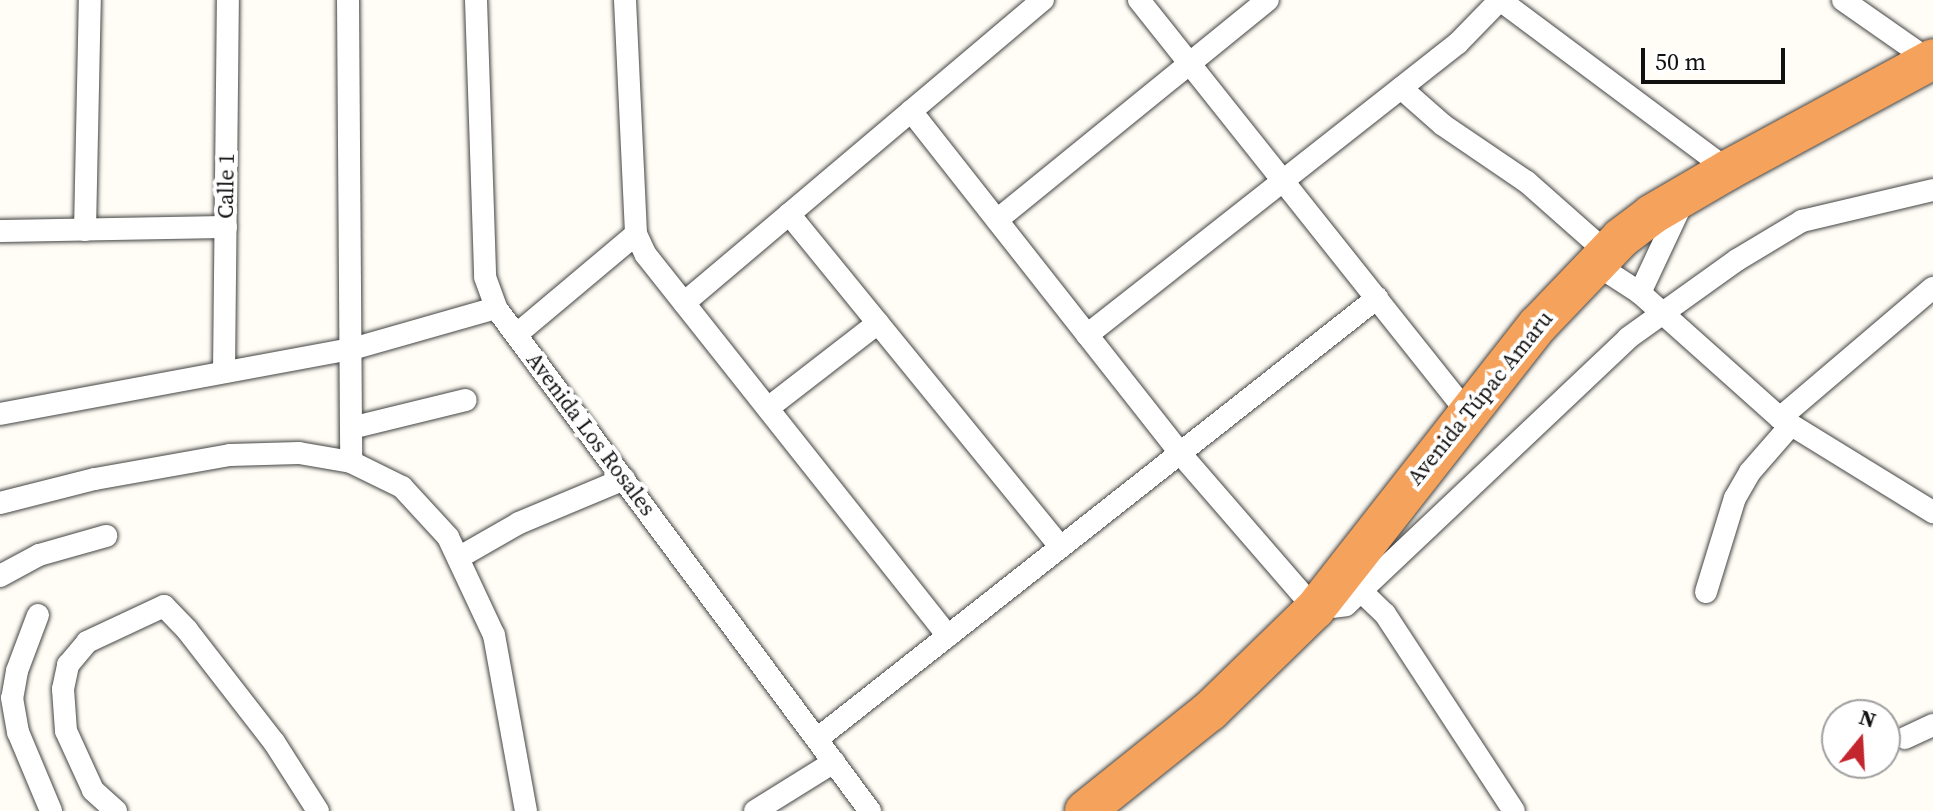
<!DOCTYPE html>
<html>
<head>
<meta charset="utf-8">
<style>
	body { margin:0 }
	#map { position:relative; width:1933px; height:811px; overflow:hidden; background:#fffdf5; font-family:"Source Serif 4",serif }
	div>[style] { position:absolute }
	.roads { filter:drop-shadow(0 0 2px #444) drop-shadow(0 0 2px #444) }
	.street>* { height:22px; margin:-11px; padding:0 11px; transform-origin:11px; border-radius:11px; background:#fff }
	.highway>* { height:40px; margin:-20px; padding:0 20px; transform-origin:20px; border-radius:20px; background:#f5a25d }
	span { translate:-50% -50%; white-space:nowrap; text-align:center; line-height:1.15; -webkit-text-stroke:8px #fff; paint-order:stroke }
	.street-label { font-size:22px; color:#111 }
	.north { position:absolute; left:1821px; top:699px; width:80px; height:80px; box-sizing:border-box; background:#fff; border:2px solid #a0a0a0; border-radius:50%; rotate:18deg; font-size:22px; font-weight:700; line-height:32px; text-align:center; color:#111 }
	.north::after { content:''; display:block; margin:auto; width:28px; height:36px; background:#c4262e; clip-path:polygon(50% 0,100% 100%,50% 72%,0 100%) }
	.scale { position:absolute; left:1641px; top:48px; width:144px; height:36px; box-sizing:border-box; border:4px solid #111; border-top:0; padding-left:10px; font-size:24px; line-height:28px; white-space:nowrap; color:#111; -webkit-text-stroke:6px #fff; paint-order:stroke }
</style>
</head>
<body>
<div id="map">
	<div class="roads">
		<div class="street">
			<div style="left:348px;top:0;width:462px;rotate:89.6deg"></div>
			<div style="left:476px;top:0;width:277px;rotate:88.1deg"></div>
			<div style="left:485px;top:277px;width:33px;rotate:70deg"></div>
			<div style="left:496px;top:308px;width:627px;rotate:53.37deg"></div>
			<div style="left:625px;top:0;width:234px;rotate:87.3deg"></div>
			<div style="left:636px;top:234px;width:23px;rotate:65deg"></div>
			<div style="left:646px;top:255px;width:486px;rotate:51.6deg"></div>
			<div style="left:1139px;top:0;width:527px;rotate:51.48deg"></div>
			<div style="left:1500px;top:0;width:284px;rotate:36.7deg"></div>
			<div style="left:1843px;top:0;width:106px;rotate:35deg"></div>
			<div style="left:1401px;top:88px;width:56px;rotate:41.4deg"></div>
			<div style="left:1443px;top:125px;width:102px;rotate:34.2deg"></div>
			<div style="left:1527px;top:182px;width:106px;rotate:41.5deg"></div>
			<div style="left:911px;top:111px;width:434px;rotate:51.8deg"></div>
			<div style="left:1179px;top:452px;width:208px;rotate:49.1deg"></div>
			<div style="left:1315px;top:609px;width:31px;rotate:-7deg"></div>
			<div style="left:1346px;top:605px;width:388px;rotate:-43.4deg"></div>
			<div style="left:1628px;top:338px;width:134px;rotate:-35.6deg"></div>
			<div style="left:1737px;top:260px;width:76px;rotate:-31deg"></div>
			<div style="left:1802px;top:221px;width:135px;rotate:-13.3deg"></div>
			<div style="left:1684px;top:199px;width:104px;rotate:115.1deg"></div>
			<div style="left:1640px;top:293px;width:188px;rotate:41.8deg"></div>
			<div style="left:1780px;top:418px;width:180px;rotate:31.6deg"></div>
			<div style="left:789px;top:214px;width:429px;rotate:50.8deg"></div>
			<div style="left:997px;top:220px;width:349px;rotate:-39.1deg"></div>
			<div style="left:85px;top:230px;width:230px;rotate:-88.8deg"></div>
			<div style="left:0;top:231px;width:226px;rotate:-1deg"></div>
			<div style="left:1594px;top:263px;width:55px;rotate:33.1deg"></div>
			<div style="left:684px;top:303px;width:470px;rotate:-40.2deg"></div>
			<div style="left:517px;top:334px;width:155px;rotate:-40deg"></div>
			<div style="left:1087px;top:335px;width:472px;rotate:-38.2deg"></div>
			<div style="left:1458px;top:43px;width:60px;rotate:-45.7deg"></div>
			<div style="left:224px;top:372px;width:372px;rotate:-89.4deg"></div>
			<div style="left:768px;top:408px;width:139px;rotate:-37.7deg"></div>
			<div style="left:0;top:414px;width:358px;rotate:-10.5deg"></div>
			<div style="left:352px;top:349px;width:150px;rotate:-15.9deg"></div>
			<div style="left:1780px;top:418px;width:201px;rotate:-40.4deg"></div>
			<div style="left:351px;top:428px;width:118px;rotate:-13.7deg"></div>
			<div style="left:0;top:503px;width:98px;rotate:-14.2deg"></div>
			<div style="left:95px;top:479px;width:137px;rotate:-10.1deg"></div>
			<div style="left:230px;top:455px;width:69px;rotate:-1.7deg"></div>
			<div style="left:299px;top:453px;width:53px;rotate:9.8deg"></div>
			<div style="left:351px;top:462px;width:57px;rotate:26.1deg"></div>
			<div style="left:402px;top:487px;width:68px;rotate:47.4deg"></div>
			<div style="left:448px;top:537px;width:108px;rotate:64.9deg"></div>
			<div style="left:494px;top:635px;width:179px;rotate:79.7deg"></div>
			<div style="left:458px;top:558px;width:70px;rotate:-29.8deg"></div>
			<div style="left:519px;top:523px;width:114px;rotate:-22.7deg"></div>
			<div style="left:0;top:576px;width:44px;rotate:-28.3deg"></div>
			<div style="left:39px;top:555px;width:70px;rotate:-15.8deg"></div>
			<div style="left:1361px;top:591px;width:33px;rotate:44deg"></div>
			<div style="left:1385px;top:614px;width:235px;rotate:56.8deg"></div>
			<div style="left:1706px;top:592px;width:98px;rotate:-72.9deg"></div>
			<div style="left:1735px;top:498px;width:30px;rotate:-60deg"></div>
			<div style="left:1750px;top:472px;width:62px;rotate:-48.9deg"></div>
			<div style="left:38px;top:615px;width:60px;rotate:110.6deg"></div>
			<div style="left:17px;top:671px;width:27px;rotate:100deg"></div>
			<div style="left:12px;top:698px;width:35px;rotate:80deg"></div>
			<div style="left:18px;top:732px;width:86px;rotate:67.3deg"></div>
			<div style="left:1905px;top:738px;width:31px;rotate:-25deg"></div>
			<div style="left:817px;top:739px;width:713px;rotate:-38.22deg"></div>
			<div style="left:116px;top:811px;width:31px;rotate:-138deg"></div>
			<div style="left:93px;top:790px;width:65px;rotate:-114.6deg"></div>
			<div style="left:66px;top:731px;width:42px;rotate:-94.1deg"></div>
			<div style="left:63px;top:689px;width:25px;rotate:-78deg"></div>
			<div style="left:68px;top:665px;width:30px;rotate:-50deg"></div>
			<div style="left:87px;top:642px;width:85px;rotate:-25.1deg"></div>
			<div style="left:164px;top:606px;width:33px;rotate:46deg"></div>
			<div style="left:187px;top:630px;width:142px;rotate:52.2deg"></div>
			<div style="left:274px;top:742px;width:82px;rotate:57.5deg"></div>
			<div style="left:755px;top:811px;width:93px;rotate:-31.8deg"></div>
		</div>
		<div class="highway">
			<div style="left:1085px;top:811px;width:160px;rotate:-38.7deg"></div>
			<div style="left:1210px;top:711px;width:146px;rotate:-44.2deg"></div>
			<div style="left:1315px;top:609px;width:361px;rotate:-51.9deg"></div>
			<div style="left:1538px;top:325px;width:120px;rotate:-46.3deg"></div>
			<div style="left:1621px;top:238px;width:38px;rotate:-37deg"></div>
			<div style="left:1651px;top:215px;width:89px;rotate:-30.3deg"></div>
			<div style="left:1728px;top:170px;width:233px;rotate:-28.4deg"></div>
		</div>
	</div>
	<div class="street-label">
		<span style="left:226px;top:186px;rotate:-89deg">Calle 1</span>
		<span style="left:1480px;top:398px;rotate:-51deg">Avenida Túpac Amaru</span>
		<span style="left:591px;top:434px;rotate:53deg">Avenida Los Rosales</span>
	</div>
	<div class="north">N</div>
	<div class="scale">50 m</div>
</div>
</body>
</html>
